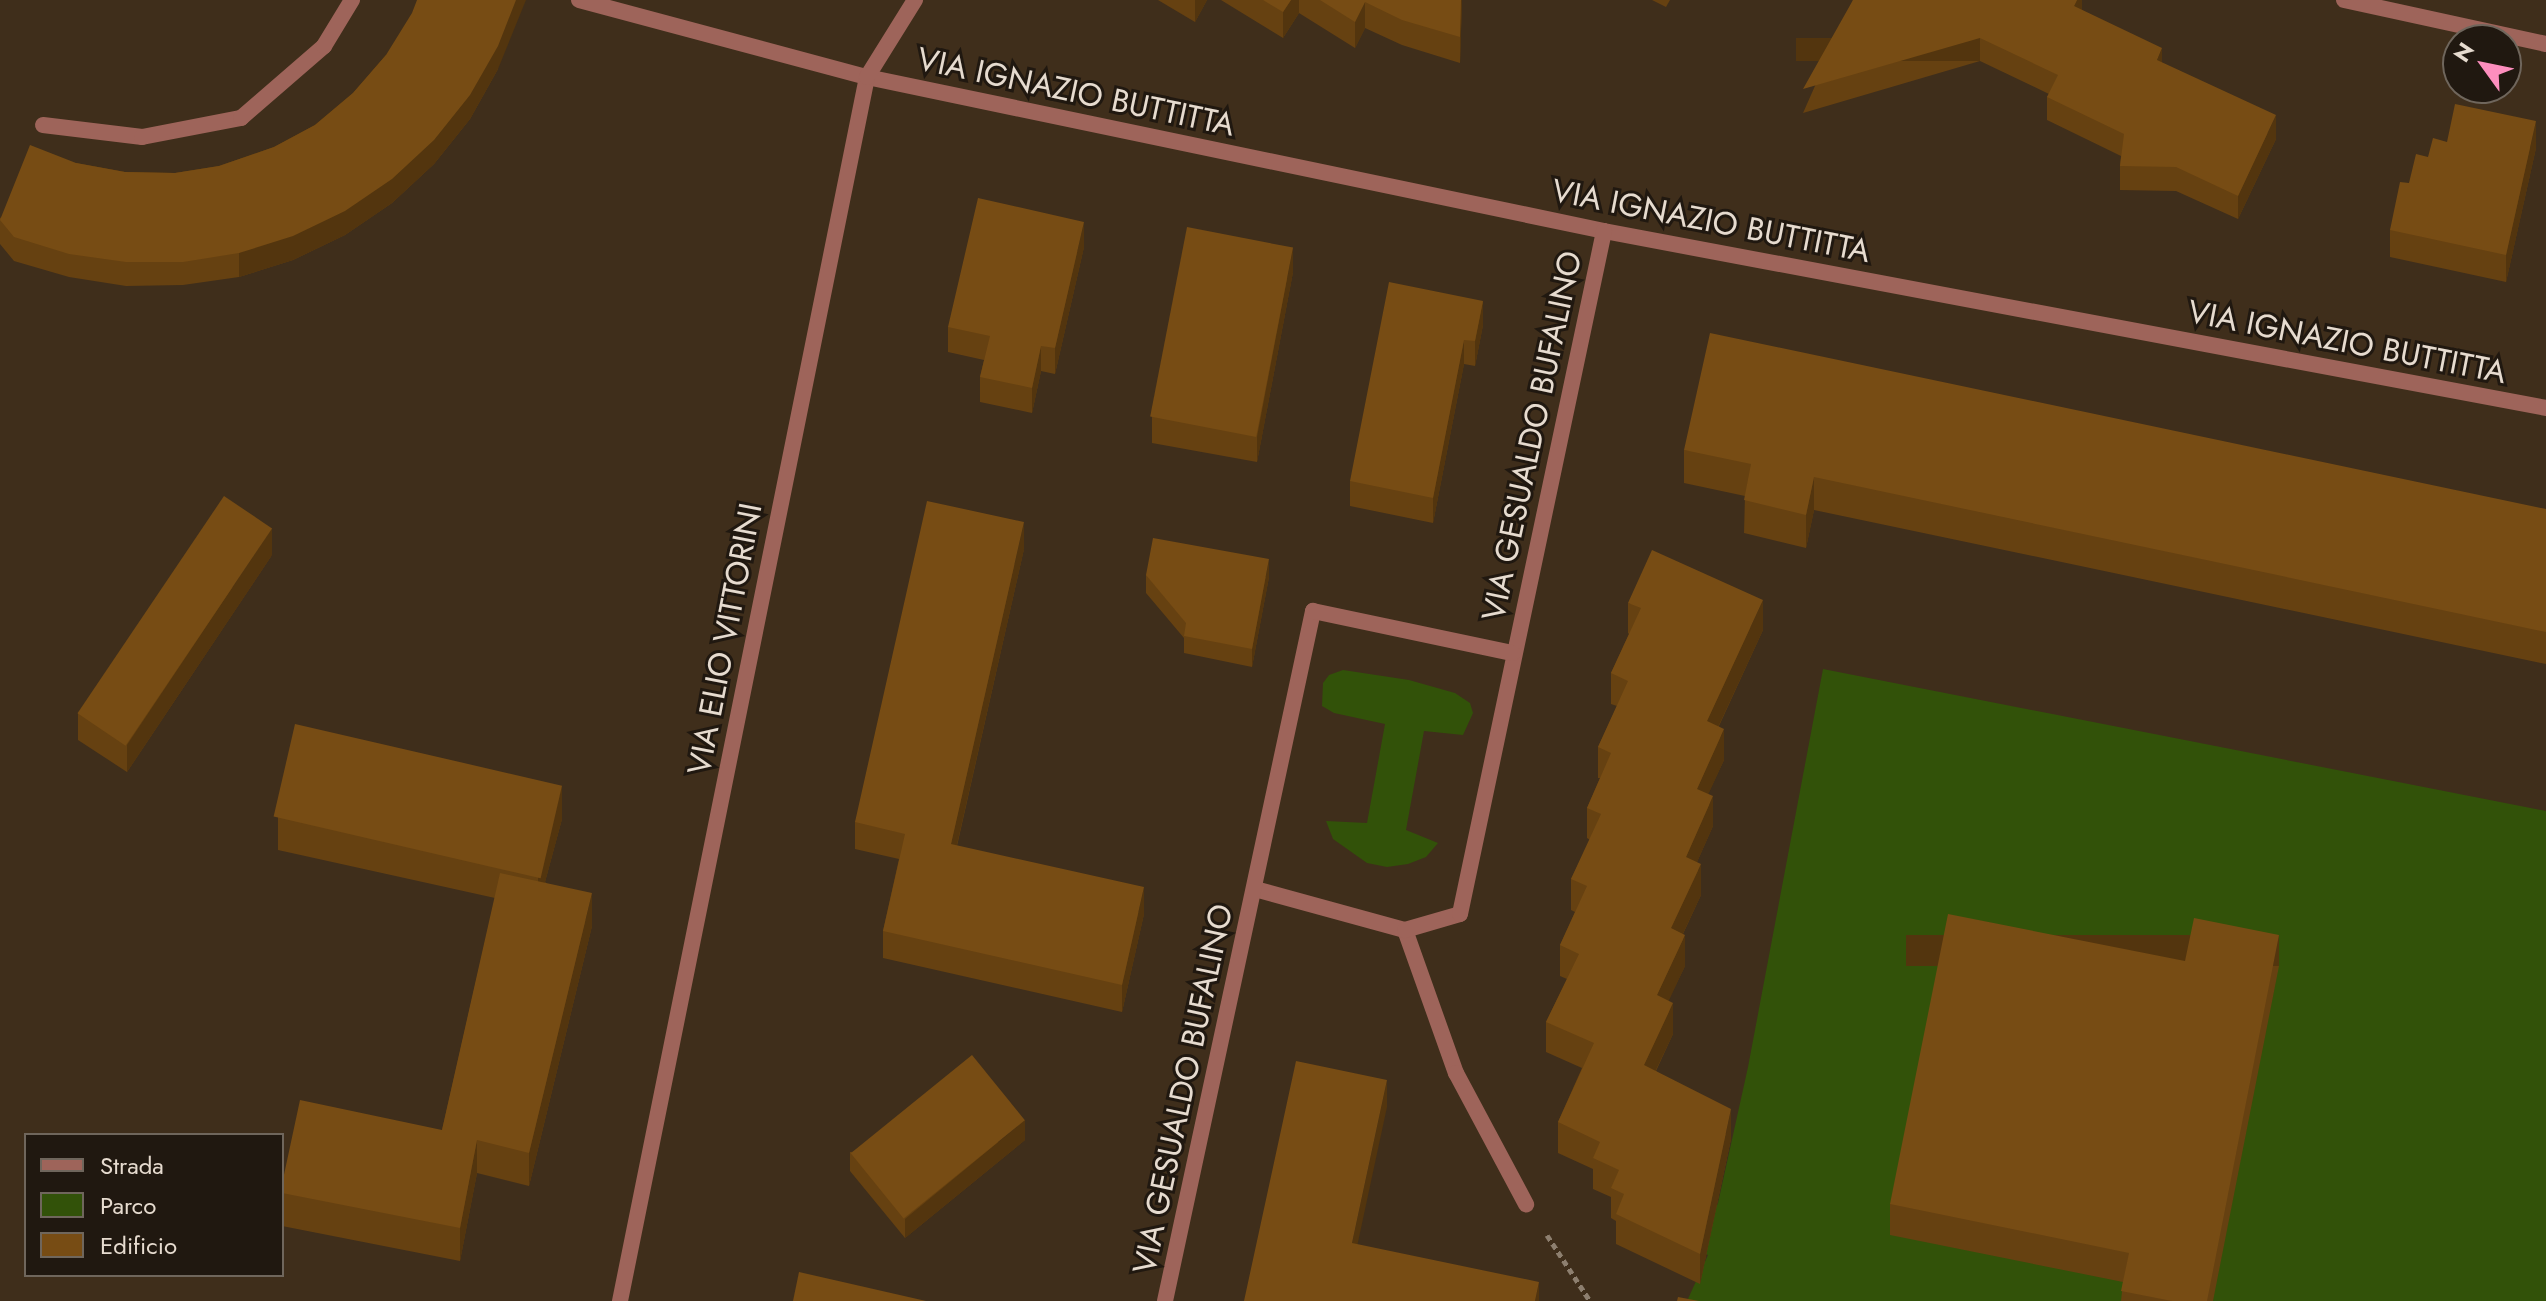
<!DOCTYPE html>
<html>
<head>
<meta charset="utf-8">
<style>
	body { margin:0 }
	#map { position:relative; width:2546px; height:1301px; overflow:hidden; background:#3f2e1b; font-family:Jost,sans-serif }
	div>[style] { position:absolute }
	.green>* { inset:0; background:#325209 }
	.path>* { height:5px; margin-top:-2.5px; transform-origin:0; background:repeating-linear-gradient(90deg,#8d7f6f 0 6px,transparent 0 10px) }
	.service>* { height:16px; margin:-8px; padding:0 8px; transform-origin:8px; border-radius:8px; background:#9e645a }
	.minor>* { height:16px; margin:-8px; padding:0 8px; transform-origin:8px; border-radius:8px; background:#9e645a }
	.wall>* { inset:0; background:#664111 }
	.shaded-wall>* { inset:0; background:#53350e; transform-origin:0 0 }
	.building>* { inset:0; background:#774c14; transform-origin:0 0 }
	span { translate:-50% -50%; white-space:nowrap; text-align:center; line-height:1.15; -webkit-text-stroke:6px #201810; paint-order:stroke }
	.street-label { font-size:32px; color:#e6dbcf }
	.legend { position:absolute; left:24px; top:1133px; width:260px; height:144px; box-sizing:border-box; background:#201810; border:2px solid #6f665c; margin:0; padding:10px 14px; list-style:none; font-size:24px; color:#e6dbcf }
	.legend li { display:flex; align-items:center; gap:16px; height:40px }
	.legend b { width:40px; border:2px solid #6f665c }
	.north { position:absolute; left:2442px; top:24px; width:80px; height:80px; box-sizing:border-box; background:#201810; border:2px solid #6f665c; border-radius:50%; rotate:303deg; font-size:22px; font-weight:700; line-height:32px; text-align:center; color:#e6dbcf }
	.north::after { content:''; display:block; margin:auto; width:28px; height:36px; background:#fd8ebe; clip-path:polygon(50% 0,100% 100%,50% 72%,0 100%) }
</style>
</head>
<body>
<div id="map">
	<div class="green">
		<div style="clip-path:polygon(1823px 669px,2546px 811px,2546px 1301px,1687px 1301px,1708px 1255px,1696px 1250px,1718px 1203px,1748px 1067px)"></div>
		<div style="clip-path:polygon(1343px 670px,1409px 680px,1455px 693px,1470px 703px,1473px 713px,1463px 735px,1424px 731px,1406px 830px,1438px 843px,1426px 857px,1408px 864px,1387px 867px,1367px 863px,1333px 839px,1326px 821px,1367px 823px,1385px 724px,1334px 713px,1322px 706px,1323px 683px,1329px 675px)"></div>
	</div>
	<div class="path">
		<div style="left:1547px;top:1235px;width:79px;rotate:56.9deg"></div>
	</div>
	<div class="service">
		<div style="left:1405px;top:930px;width:152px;rotate:70.4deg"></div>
		<div style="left:1456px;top:1073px;width:149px;rotate:61.9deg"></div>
	</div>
	<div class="minor">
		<div style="left:579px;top:0;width:298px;rotate:15deg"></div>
		<div style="left:867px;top:77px;width:753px;rotate:11.8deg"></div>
		<div style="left:1604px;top:231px;width:958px;rotate:10.64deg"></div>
		<div style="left:2344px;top:0;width:207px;rotate:12.3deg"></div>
		<div style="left:43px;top:125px;width:100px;rotate:6.9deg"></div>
		<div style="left:142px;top:137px;width:101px;rotate:-10.9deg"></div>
		<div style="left:241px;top:118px;width:110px;rotate:-40.9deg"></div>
		<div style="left:324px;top:46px;width:54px;rotate:-58.7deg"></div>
		<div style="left:1255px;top:889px;width:156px;rotate:15.3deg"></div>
		<div style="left:1405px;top:930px;width:57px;rotate:-16.2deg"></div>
		<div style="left:1460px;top:914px;width:698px;rotate:-78.09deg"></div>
		<div style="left:620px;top:1301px;width:1249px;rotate:-78.59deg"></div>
		<div style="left:867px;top:77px;width:91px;rotate:-58.1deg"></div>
		<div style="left:1165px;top:1301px;width:706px;rotate:-77.89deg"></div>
		<div style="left:1313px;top:611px;width:204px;rotate:11.9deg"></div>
	</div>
	<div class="wall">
		<div style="clip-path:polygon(1158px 0,1207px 0,1195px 22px)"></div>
		<div style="clip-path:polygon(1221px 0,1462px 0,1460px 63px,1402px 45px,1365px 28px,1355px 48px,1299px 13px,1283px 38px)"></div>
		<div style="clip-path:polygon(1652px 0,1670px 0,1666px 7px)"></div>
		<div style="clip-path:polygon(1853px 0,2082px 0,2082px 10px,2276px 139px,2238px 219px,2176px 191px,2120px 190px,2120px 166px,2121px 156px,2047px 120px,2047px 97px,2049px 94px,1980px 61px,1803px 113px)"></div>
		<div style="clip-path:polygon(386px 55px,498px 69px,470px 119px,434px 164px,392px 203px,345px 235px,293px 260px,239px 277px,183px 285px,126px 286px,69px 277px,14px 261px,0 244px,0 218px,76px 163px,125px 172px,175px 173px,219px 166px,274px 147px,315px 125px,353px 93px)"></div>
		<div style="clip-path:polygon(2447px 142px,2536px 148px,2506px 282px,2390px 257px,2390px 230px,2409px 183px,2428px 157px)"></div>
		<div style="clip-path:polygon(1084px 247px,1055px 374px,1041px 371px,1032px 413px,980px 402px,980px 377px,984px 360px,948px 352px,948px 327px)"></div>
		<div style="clip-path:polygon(1293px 272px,1257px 462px,1152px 443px,1152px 417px)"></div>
		<div style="clip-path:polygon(1483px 301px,1483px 325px,1475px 366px,1464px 364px,1433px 523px,1350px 506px,1350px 481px)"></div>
		<div style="clip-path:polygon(1684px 450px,2546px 509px,2546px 664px,1814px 510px,1806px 548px,1744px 533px,1745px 496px,1684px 483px)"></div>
		<div style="clip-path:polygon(1024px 549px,957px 846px,1144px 914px,1122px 1012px,883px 958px,883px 931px,899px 859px,855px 849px,855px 822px)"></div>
		<div style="clip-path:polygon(272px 555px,127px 772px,78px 740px,78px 713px)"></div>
		<div style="clip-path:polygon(1146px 575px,1269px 577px,1252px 667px,1184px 653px,1184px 638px,1146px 593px)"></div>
		<div style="clip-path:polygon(1628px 603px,1763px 630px,1719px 726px,1724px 760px,1708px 794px,1713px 826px,1697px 862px,1701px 895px,1683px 934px,1685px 966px,1668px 1001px,1673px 1034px,1656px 1071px,1731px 1139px,1700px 1284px,1616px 1244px,1616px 1221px,1611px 1218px,1611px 1197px,1593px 1189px,1593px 1169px,1558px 1153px,1558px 1122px,1582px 1068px,1546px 1052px,1546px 1022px,1567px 979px,1560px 976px,1560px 945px,1575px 912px,1571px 910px,1571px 879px,1590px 840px,1587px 838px,1587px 808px,1600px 778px,1598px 778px,1598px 747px,1617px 706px,1611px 704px,1611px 673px,1629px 634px,1628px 633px)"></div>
		<div style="clip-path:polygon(278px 817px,562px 819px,545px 882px,592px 926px,529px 1186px,477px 1173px,460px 1261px,282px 1226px,282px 1184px,442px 1130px,495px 898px,278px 850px)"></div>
		<div style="clip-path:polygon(2185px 961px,2279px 966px,2213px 1301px,2121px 1301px,2123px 1282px,1890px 1235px,1890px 1204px)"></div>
		<div style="clip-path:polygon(1025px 1140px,905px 1238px,850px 1171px,850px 1152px)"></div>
	</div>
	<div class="shaded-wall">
		<div style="clip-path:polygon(516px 0,526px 0,498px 69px,470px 119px,434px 164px,392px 203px,345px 235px,293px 260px,239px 277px,239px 253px)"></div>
		<div style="clip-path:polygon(1195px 0,1207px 0,1195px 22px)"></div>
		<div style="clip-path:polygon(1291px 0,1299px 0,1299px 13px,1283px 38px,1283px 12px)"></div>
		<div style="clip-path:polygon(1461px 0,1462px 0,1460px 63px,1460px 37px)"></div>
		<div style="clip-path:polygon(2077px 0,2082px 0,2082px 14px,2074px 6px)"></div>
		<div style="clip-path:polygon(1365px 2px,1365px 28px,1355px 48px,1355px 22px)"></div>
		<div style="left:1980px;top:38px;width:23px;height:184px;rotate:90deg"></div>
		<div style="clip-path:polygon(2162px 48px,2162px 71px,2157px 60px)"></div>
		<div style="clip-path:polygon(2276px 115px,2276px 139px,2238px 219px,2238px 196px)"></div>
		<div style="clip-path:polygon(2536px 121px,2536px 148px,2506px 282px,2506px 255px)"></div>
		<div style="clip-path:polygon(1084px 222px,1084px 247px,1055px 374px,1055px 348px)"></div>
		<div style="clip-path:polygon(1293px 247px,1293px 272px,1257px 462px,1257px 437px)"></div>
		<div style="clip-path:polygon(1483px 301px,1483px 325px,1475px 366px,1475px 341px)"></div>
		<div style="clip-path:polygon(1464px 340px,1464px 364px,1433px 523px,1433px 498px)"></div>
		<div style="clip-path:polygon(1041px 346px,1041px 371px,1032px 413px,1032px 388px)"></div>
		<div style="clip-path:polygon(1814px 477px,1814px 510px,1806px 548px,1806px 515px)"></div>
		<div style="clip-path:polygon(1024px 522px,1024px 549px,951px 871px,951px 844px)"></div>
		<div style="clip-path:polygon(272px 528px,272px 555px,127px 772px,127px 745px)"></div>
		<div style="clip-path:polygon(1269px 559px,1269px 577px,1252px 667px,1252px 649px)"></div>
		<div style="clip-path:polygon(1763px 600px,1763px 630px,1707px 751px,1707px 721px)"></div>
		<div style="clip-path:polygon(1724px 729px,1724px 760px,1697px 819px,1697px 789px)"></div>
		<div style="clip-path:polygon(562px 785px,562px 819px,538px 908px,538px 874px)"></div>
		<div style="clip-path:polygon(1713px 796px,1713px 826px,1686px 887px,1686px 857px)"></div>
		<div style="clip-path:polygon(1701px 864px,1701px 895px,1671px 959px,1671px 928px)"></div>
		<div style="clip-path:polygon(1144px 887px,1144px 914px,1122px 1012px,1122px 985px)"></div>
		<div style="clip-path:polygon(592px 893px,592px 926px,529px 1186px,529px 1153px)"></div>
		<div style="clip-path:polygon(1685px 935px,1685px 966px,1657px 1026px,1657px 995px)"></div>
		<div style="left:2279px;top:935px;width:31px;height:373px;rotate:90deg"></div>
		<div style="clip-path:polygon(1673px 1003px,1673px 1034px,1644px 1095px,1644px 1065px)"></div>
		<div style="clip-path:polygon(1387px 1080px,1387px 1107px,1352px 1270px,1352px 1243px)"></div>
		<div style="clip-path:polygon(1731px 1109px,1731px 1139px,1700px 1284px,1700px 1254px)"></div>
		<div style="clip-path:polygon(1025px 1120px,1025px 1140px,905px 1238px,905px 1219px)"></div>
		<div style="clip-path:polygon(477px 1140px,477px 1173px,460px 1261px,460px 1228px)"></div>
		<div style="clip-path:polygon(1539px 1282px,1539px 1301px,1535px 1301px)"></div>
	</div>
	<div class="building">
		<div style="clip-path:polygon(417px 0,516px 0,498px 46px,470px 95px,434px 140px,392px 179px,345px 211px,293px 236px,239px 253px,183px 262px,126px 262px,69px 254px,14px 237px,0 220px,30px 145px,76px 163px,125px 172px,175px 173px,219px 166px,274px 147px,315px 125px,353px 93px,386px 55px,412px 13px)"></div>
		<div style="clip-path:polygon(1263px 0,1291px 0,1283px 12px)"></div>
		<div style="clip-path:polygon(1320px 0,1461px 0,1460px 37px,1402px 20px,1365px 2px,1355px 22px)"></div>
		<div style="clip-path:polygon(1853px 0,2077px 0,2074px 6px,2162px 48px,2157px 60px,2276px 115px,2238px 196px,2176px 167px,2120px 166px,2124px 134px,2047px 97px,2058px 75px,1980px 38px,1803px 89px)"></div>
		<div style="clip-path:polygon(2455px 104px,2536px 121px,2506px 255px,2390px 230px,2400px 182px,2409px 183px,2416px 154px,2428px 157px,2433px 138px,2447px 142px)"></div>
		<div style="clip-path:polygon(978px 198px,1084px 222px,1055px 348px,1041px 346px,1032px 388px,980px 377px,990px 336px,948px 327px)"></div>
		<div style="left:1187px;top:227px;width:108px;height:193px;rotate:11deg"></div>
		<div style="clip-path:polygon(1389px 282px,1483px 301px,1475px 341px,1464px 340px,1433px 498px,1350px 481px)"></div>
		<div style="clip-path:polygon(1710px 333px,2546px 509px,2546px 632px,1814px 477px,1806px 515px,1744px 500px,1751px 464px,1684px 450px)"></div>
		<div style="left:224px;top:496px;width:58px;height:262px;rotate:34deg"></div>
		<div style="clip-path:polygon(927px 501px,1024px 522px,951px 844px,1144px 887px,1122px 985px,883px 931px,905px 834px,855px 822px)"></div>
		<div style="clip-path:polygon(1153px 538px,1269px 559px,1252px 649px,1184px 636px,1186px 623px,1146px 575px)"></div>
		<div style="clip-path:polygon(1652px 550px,1763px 600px,1707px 721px,1724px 729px,1697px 789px,1713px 796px,1686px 857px,1701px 864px,1671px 928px,1685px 935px,1657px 995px,1673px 1003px,1644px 1065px,1731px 1109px,1700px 1254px,1616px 1214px,1624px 1194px,1611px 1188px,1619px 1170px,1593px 1158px,1600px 1142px,1558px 1122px,1594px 1043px,1546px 1022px,1579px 954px,1560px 945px,1587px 886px,1571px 879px,1601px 814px,1587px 808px,1611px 753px,1598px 747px,1628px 681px,1611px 673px,1641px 608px,1628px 603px)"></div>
		<div style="left:295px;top:724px;width:274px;height:95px;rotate:13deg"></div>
		<div style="clip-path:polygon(500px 873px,592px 893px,529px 1153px,477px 1140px,460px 1228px,282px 1193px,282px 1184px,300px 1100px,442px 1130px)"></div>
		<div style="clip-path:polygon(1948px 914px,2185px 961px,2194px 918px,2279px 935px,2207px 1301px,2172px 1301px,2121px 1291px,2129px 1253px,1890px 1204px)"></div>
		<div style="left:972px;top:1055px;width:84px;height:156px;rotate:51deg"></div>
		<div style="clip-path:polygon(1296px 1061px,1387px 1080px,1352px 1243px,1539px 1282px,1535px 1301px,1244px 1301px)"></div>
		<div style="clip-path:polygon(799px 1272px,926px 1301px,793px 1301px)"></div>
		<div style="clip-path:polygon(1678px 1297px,1699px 1301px,1677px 1301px)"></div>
	</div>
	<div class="street-label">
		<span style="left:1076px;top:92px;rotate:12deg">VIA IGNAZIO BUTTITTA</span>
		<span style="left:1711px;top:221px;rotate:11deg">VIA IGNAZIO BUTTITTA</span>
		<span style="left:2347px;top:342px;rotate:11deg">VIA IGNAZIO BUTTITTA</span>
		<span style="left:1532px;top:436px;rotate:-78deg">VIA GESUALDO BUFALINO</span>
		<span style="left:725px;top:639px;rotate:-79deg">VIA ELIO VITTORINI</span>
		<span style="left:1183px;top:1089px;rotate:-78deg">VIA GESUALDO BUFALINO</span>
	</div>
	<ul class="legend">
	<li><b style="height:10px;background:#9e645a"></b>Strada</li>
	<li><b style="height:22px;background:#325209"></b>Parco</li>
	<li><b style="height:22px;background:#774c14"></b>Edificio</li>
	</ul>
	<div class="north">N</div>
</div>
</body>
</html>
